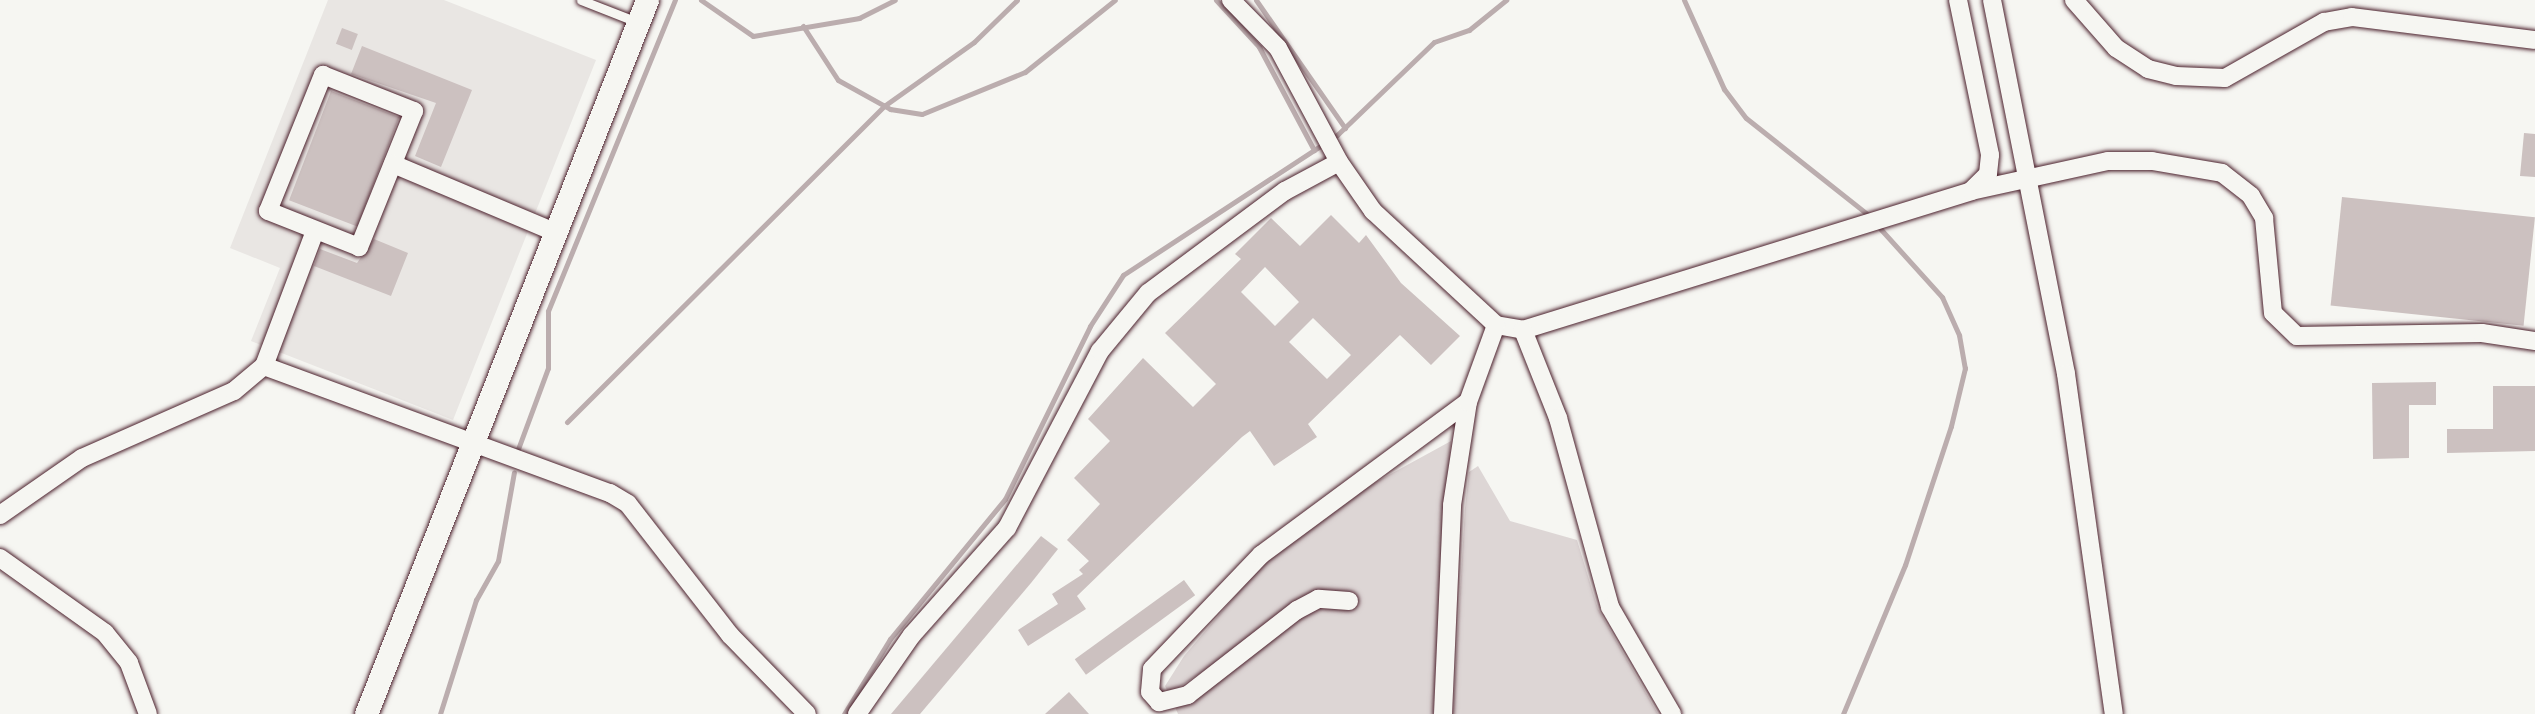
<!DOCTYPE html>
<html>
<head>
<meta charset="utf-8">
<style>
	body { margin:0 }
	#map { position:relative; width:2535px; height:714px; overflow:hidden; background:#f6f6f2; font-family:"Patrick Hand",sans-serif }
	div>[style] { position:absolute }
	.built>* { inset:0; background:#e9e6e3 }
	.green>* { inset:0; background:#ddd6d5 }
	.stream>* { height:5px; margin:-2.5px; padding:0 2.5px; transform-origin:2.5px; border-radius:2.5px; background:#bbadae }
	.building>* { inset:0; background:#ccc1c0; transform-origin:0 0 }
	.roads { filter:drop-shadow(0 0 2px #4a1f2b) drop-shadow(0 0 2px #4a1f2b) }
	.service>* { height:9px; margin:-4.5px; padding:0 4.5px; transform-origin:4.5px; border-radius:4.5px; background:#f6f6f2 }
	.minor>* { height:18px; margin:-9px; padding:0 9px; transform-origin:9px; border-radius:9px; background:#f6f6f2 }
	.tertiary>* { height:23px; margin:-11.5px; padding:0 11.5px; transform-origin:11.5px; border-radius:11.5px; background:#f6f6f2 }
	span { translate:-50% -50%; white-space:nowrap; text-align:center; line-height:1.15; -webkit-text-stroke:5px #f6f6f2; paint-order:stroke }
</style>
</head>
<body>
<div id="map">
	<div class="built">
		<div style="clip-path:polygon(328px 0,444px 0,596px 60px,453px 420px,251px 341px,280px 268px,230px 248px)"></div>
	</div>
	<div class="green">
		<div style="clip-path:polygon(1451px 441px,1433px 714px,1178px 714px,1175px 707px,1320px 593px,1169px 694px,1165px 686px,1184px 656px,1266px 560px,1345px 499px)"></div>
		<div style="clip-path:polygon(1478px 466px,1510px 521px,1577px 540px,1598px 609px,1658px 714px,1453px 714px,1465px 508px,1469px 472px)"></div>
	</div>
	<div class="stream">
		<div style="left:701px;top:0;width:63px;rotate:34.7deg"></div>
		<div style="left:753px;top:36px;width:108px;rotate:-9.6deg"></div>
		<div style="left:859px;top:18px;width:40px;rotate:-26.6deg"></div>
		<div style="left:1216px;top:0;width:64px;rotate:47.5deg"></div>
		<div style="left:1259px;top:47px;width:117px;rotate:61.9deg"></div>
		<div style="left:1256px;top:0;width:156px;rotate:55.2deg"></div>
		<div style="left:1684px;top:0;width:98px;rotate:65.8deg"></div>
		<div style="left:1724px;top:89px;width:36px;rotate:53deg"></div>
		<div style="left:1746px;top:118px;width:154px;rotate:38.4deg"></div>
		<div style="left:1867px;top:214px;width:112px;rotate:47.9deg"></div>
		<div style="left:1942px;top:297px;width:42px;rotate:65.9deg"></div>
		<div style="left:1959px;top:335px;width:34px;rotate:80deg"></div>
		<div style="left:1965px;top:368px;width:60px;rotate:103.6deg"></div>
		<div style="left:1951px;top:426px;width:146px;rotate:108.3deg"></div>
		<div style="left:1905px;top:565px;width:161px;rotate:112.6deg"></div>
		<div style="left:803px;top:26px;width:64px;rotate:57.1deg"></div>
		<div style="left:838px;top:80px;width:60px;rotate:29.1deg"></div>
		<div style="left:890px;top:109px;width:32px;rotate:9deg"></div>
		<div style="left:922px;top:114px;width:111px;rotate:-22.2deg"></div>
		<div style="left:1025px;top:72px;width:115px;rotate:-38.7deg"></div>
		<div style="left:567px;top:422px;width:448px;rotate:-44.9deg"></div>
		<div style="left:884px;top:106px;width:110px;rotate:-35.4deg"></div>
		<div style="left:974px;top:42px;width:60px;rotate:-44.3deg"></div>
		<div style="left:518px;top:449px;width:86px;rotate:-69.7deg"></div>
		<div style="left:548px;top:368px;width:57px;rotate:-90deg"></div>
		<div style="left:548px;top:311px;width:336px;rotate:-67.8deg"></div>
		<div style="left:440px;top:714px;width:120px;rotate:-72.5deg"></div>
		<div style="left:476px;top:600px;width:45px;rotate:-60.6deg"></div>
		<div style="left:498px;top:561px;width:90px;rotate:-79.8deg"></div>
		<div style="left:844px;top:714px;width:88px;rotate:-58.5deg"></div>
		<div style="left:890px;top:639px;width:181px;rotate:-50.6deg"></div>
		<div style="left:1005px;top:499px;width:193px;rotate:-63.8deg"></div>
		<div style="left:1090px;top:326px;width:61px;rotate:-57.1deg"></div>
		<div style="left:1123px;top:275px;width:256px;rotate:-33.2deg"></div>
		<div style="left:1337px;top:135px;width:134px;rotate:-43.8deg"></div>
		<div style="left:1434px;top:42px;width:37px;rotate:-19deg"></div>
		<div style="left:1469px;top:30px;width:48px;rotate:-39deg"></div>
	</div>
	<div class="building">
		<div style="left:342px;top:28px;width:17px;height:17px;rotate:21deg"></div>
		<div style="clip-path:polygon(362px 46px,472px 90px,441px 167px,415px 156px,436px 103px,351px 74px)"></div>
		<div style="left:331px;top:91px;width:73px;height:117px;rotate:21deg"></div>
		<div style="clip-path:polygon(2524px 133px,2535px 134px,2535px 177px,2520px 176px)"></div>
		<div style="left:2342px;top:197px;width:194px;height:109px;rotate:6deg"></div>
		<div style="clip-path:polygon(evenodd,1331px 215px,1359px 243px,1366px 235px,1401px 283px,1460px 336px,1431px 365px,1400px 335px,1308px 424px,1317px 437px,1274px 466px,1250px 431px,1242px 437px,1077px 596px,1086px 609px,1028px 646px,1018px 630px,1058px 604px,1052px 594px,1083px 574px,1079px 570px,1089px 561px,1067px 540px,1100px 504px,1074px 478px,1110px 441px,1088px 419px,1143px 358px,1193px 407px,1216px 384px,1165px 333px,1241px 259px,1235px 254px,1271px 218px,1300px 246px,1331px 215px,1265px 267px,1299px 302px,1275px 326px,1241px 292px,1265px 267px,1331px 215px,1313px 318px,1351px 355px,1327px 379px,1289px 342px,1313px 318px)"></div>
		<div style="clip-path:polygon(374px 239px,408px 253px,391px 296px,314px 266px,320px 249px,357px 263px)"></div>
		<div style="clip-path:polygon(2436px 382px,2436px 405px,2409px 405px,2409px 458px,2373px 459px,2372px 383px)"></div>
		<div style="clip-path:polygon(2493px 386px,2535px 386px,2535px 451px,2447px 453px,2447px 429px,2493px 429px)"></div>
		<div style="clip-path:polygon(1041px 536px,1058px 549px,1031px 583px,920px 714px,891px 714px)"></div>
		<div style="left:1184px;top:580px;width:19px;height:135px;rotate:54deg"></div>
		<div style="clip-path:polygon(1069px 692px,1089px 714px,1045px 714px)"></div>
	</div>
	<div class="roads">
		<div class="service">
			<div style="left:581px;top:0;width:60px;rotate:21.4deg"></div>
		</div>
		<div class="minor">
			<div style="left:1231px;top:0;width:67px;rotate:45.6deg"></div>
			<div style="left:1278px;top:48px;width:129px;rotate:61.8deg"></div>
			<div style="left:1339px;top:162px;width:60px;rotate:55.2deg"></div>
			<div style="left:1373px;top:211px;width:168px;rotate:42.8deg"></div>
			<div style="left:1496px;top:325px;width:27px;rotate:10deg"></div>
			<div style="left:1523px;top:330px;width:469px;rotate:-17.2deg"></div>
			<div style="left:1971px;top:191px;width:140px;rotate:-12.4deg"></div>
			<div style="left:2108px;top:161px;width:44px"></div>
			<div style="left:2152px;top:161px;width:71px;rotate:9.7deg"></div>
			<div style="left:2222px;top:173px;width:37px;rotate:38deg"></div>
			<div style="left:2251px;top:196px;width:26px;rotate:59deg"></div>
			<div style="left:2264px;top:218px;width:95px;rotate:84.6deg"></div>
			<div style="left:2273px;top:313px;width:33px;rotate:44deg"></div>
			<div style="left:2297px;top:336px;width:185px;rotate:-0.9deg"></div>
			<div style="left:2482px;top:333px;width:54px;rotate:8.6deg"></div>
			<div style="left:1958px;top:0;width:158px;rotate:78.3deg"></div>
			<div style="left:1990px;top:155px;width:19px;rotate:96deg"></div>
			<div style="left:1988px;top:174px;width:24px;rotate:135deg"></div>
			<div style="left:1992px;top:0;width:381px;rotate:78.8deg"></div>
			<div style="left:2066px;top:374px;width:343px;rotate:82deg"></div>
			<div style="left:2074px;top:0;width:64px;rotate:48.8deg"></div>
			<div style="left:2116px;top:48px;width:38px;rotate:33deg"></div>
			<div style="left:2148px;top:69px;width:29px;rotate:14deg"></div>
			<div style="left:2176px;top:76px;width:49px;rotate:2.3deg"></div>
			<div style="left:2225px;top:78px;width:114px;rotate:-29.5deg"></div>
			<div style="left:2324px;top:22px;width:28px;rotate:-10deg"></div>
			<div style="left:2352px;top:17px;width:184px;rotate:7.2deg"></div>
			<div style="left:323px;top:75px;width:98px;rotate:21.6deg"></div>
			<div style="left:414px;top:111px;width:147px;rotate:112deg"></div>
			<div style="left:359px;top:247px;width:98px;rotate:-158.4deg"></div>
			<div style="left:268px;top:211px;width:147px;rotate:-68deg"></div>
			<div style="left:393px;top:164px;width:176px;rotate:22.8deg"></div>
			<div style="left:315px;top:231px;width:144px;rotate:110.7deg"></div>
			<div style="left:264px;top:366px;width:369px;rotate:20.2deg"></div>
			<div style="left:610px;top:493px;width:21px;rotate:31deg"></div>
			<div style="left:628px;top:504px;width:166px;rotate:52.1deg"></div>
			<div style="left:730px;top:635px;width:110px;rotate:45.7deg"></div>
			<div style="left:1523px;top:330px;width:95px;rotate:68.3deg"></div>
			<div style="left:1558px;top:418px;width:196px;rotate:74.6deg"></div>
			<div style="left:1610px;top:607px;width:124px;rotate:59.9deg"></div>
			<div style="left:0;top:515px;width:100px;rotate:-34.8deg"></div>
			<div style="left:82px;top:458px;width:166px;rotate:-23.8deg"></div>
			<div style="left:234px;top:391px;width:39px;rotate:-40deg"></div>
			<div style="left:0;top:558px;width:129px;rotate:35.5deg"></div>
			<div style="left:105px;top:633px;width:38px;rotate:51deg"></div>
			<div style="left:129px;top:663px;width:54px;rotate:69.6deg"></div>
			<div style="left:1349px;top:601px;width:31px;rotate:-176deg"></div>
			<div style="left:1318px;top:599px;width:24px;rotate:152deg"></div>
			<div style="left:1297px;top:610px;width:138px;rotate:142.1deg"></div>
			<div style="left:1188px;top:695px;width:30px;rotate:166deg"></div>
			<div style="left:1159px;top:702px;width:13px;rotate:-132deg"></div>
			<div style="left:1150px;top:692px;width:23px;rotate:-85deg"></div>
			<div style="left:1152px;top:669px;width:158px;rotate:-46.3deg"></div>
			<div style="left:1261px;top:555px;width:257px;rotate:-36.5deg"></div>
			<div style="left:857px;top:714px;width:96px;rotate:-55.2deg"></div>
			<div style="left:912px;top:635px;width:143px;rotate:-48.4deg"></div>
			<div style="left:1007px;top:528px;width:200px;rotate:-62.3deg"></div>
			<div style="left:1100px;top:351px;width:75px;rotate:-50.4deg"></div>
			<div style="left:1148px;top:293px;width:171px;rotate:-36.7deg"></div>
			<div style="left:1285px;top:191px;width:61px;rotate:-28.2deg"></div>
			<div style="left:1443px;top:714px;width:209px;rotate:-87.5deg"></div>
			<div style="left:1452px;top:505px;width:104px;rotate:-81.2deg"></div>
			<div style="left:1468px;top:402px;width:82px;rotate:-70deg"></div>
		</div>
		<div class="tertiary">
			<div style="left:366px;top:714px;width:767px;rotate:-68.52deg"></div>
		</div>
	</div>
</div>
</body>
</html>
